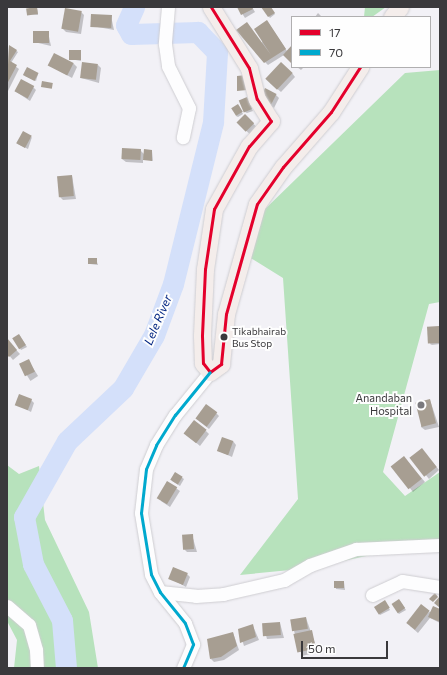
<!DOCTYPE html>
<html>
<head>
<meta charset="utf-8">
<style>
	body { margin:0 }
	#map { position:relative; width:447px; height:675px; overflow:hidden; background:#f2f1f6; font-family:Commissioner,sans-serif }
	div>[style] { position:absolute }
	.forest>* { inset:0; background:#b7e2bc }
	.shadow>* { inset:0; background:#0003; transform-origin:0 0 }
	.river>* { height:21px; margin:-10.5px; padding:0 10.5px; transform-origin:10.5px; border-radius:10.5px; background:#d4e0fa }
	.building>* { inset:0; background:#a79e92; transform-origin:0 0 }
	.roads { filter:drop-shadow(0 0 1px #cecdd1) drop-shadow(0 0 1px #cecdd1) }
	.minor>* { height:13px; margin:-6.5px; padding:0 6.5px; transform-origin:6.5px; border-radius:6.5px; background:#fdfdfe }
	.major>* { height:17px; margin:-8.5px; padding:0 8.5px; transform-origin:8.5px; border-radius:8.5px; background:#f4edeb }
	.bus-1>* { height:3px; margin:-1.5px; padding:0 1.5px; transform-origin:1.5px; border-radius:1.5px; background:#e4002b }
	.bus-2>* { height:3px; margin:-1.5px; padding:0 1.5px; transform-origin:1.5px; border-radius:1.5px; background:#00a9ce }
	.dots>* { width:11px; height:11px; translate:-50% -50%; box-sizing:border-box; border:2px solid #fefefe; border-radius:50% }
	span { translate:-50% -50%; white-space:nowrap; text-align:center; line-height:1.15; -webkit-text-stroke:4px #fefefe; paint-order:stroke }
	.bus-label { font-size:10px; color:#3a393c }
	.left { translate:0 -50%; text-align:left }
	.poi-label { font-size:11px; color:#3a393c }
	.right { translate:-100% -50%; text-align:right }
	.water-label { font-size:12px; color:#012481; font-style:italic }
	.frame { position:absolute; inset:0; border:8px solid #3a393c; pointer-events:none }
	.legend { position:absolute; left:291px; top:16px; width:140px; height:52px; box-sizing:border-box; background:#fefefe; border:1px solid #b0afb0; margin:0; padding:5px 7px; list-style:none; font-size:12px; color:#3a393c }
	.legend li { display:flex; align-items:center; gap:8px; height:20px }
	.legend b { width:20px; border:1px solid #b0afb0 }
	.scale { position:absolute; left:301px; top:641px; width:87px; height:18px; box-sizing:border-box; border:2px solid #3a393c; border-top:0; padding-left:5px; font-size:12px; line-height:14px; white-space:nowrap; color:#3a393c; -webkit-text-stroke:3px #fefefe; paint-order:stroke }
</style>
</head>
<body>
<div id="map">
	<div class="forest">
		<div style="clip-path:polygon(365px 7px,386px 7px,372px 17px,364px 17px)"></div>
		<div style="clip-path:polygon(440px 70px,440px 302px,429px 304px,383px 472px,405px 496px,440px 472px,440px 540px,311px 568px,240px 575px,298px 499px,283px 278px,249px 257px,262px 212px,405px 73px)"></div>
		<div style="clip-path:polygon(7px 465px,19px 474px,39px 466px,45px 520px,89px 612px,98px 668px,14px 668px,17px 640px,7px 621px)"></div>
	</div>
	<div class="shadow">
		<div style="clip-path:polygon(238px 7px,252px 7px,255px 12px,245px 18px)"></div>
		<div style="clip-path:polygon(262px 7px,270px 7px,275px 14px,270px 18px)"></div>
		<div style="clip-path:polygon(37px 8px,38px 15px,27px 14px)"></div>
		<div style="clip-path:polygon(81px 12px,84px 15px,81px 34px,66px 32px,63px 29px)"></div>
		<div style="clip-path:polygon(318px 13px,322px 17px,315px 17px)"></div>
		<div style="clip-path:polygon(111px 16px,114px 30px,92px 26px)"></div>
		<div style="clip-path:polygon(267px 21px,287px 51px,292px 46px,292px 63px,284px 55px,268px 65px,265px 62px,262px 43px)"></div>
		<div style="clip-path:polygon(48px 32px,51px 46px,34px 42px)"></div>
		<div style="clip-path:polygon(9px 46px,18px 52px,11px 63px,19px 69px,7px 93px)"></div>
		<div style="clip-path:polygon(80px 51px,81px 61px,70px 59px)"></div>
		<div style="clip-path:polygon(73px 63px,77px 67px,72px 78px,49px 65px)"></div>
		<div style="clip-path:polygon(98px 65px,101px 68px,99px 83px,81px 78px)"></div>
		<div style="clip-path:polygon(297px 67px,304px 67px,301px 70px)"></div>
		<div style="clip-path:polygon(292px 73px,295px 77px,281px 92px,270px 83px)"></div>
		<div style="clip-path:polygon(38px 74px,36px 81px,25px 76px)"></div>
		<div style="clip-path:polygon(33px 87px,36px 90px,30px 101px,15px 91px)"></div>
		<div style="clip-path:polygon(276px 95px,279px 98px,274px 108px,263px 101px)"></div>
		<div style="clip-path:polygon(248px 100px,253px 111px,247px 113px,245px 112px)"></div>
		<div style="clip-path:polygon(239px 106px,243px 114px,238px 117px,236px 116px)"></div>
		<div style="left:245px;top:116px;width:16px;height:10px;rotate:43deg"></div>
		<div style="clip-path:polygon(32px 137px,28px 149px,18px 144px)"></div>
		<div style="clip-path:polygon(140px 150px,145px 155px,152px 151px,153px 161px,143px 158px,143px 163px,126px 162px,122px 159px)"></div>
		<div style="clip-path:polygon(72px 176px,76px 199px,63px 200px,60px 197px)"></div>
		<div style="clip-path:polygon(96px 259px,98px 265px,90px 264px)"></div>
		<div style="clip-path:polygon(438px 327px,440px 344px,432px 345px,430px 344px)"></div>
		<div style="clip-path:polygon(20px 336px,27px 347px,21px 350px,14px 338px)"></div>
		<div style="clip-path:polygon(7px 340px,20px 354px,13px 360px,7px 353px)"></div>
		<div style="left:28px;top:360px;width:19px;height:9px;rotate:58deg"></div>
		<div style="clip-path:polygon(31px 400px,34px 403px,31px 412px,16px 404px)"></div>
		<div style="clip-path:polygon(430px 400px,439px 427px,425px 430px,421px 427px)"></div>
		<div style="clip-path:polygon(216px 413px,219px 416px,209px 429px,199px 421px)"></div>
		<div style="clip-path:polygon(206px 431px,209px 434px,200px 446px,188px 436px)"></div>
		<div style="clip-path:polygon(233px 441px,236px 445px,232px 457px,219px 451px)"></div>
		<div style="clip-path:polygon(425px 453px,439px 470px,429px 479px,412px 458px)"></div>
		<div style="clip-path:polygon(407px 461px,425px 482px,413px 492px,393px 467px)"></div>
		<div style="clip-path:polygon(175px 473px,184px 479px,180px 486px,172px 481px)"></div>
		<div style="clip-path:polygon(167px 482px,180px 491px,170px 507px,161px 501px)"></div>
		<div style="clip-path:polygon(192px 535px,197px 552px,187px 552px,184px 549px)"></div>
		<div style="clip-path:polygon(187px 574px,190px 577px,186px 587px,170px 578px)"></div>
		<div style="clip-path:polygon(335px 582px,344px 582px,345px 590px,336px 589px)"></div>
		<div style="clip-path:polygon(400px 601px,406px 610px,399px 614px,398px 613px)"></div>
		<div style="clip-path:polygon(386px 603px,390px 610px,380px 615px,379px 614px)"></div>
		<div style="clip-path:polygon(440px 610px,440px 623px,430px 618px,418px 633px,410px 626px,429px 612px)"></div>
		<div style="clip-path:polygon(306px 618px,318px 652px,302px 656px,294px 631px)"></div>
		<div style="clip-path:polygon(280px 623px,284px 638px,267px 639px,263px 625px)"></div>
		<div style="clip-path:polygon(253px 626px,259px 640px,244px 646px,239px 630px)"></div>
		<div style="clip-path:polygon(233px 633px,239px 650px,224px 660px,214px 662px,211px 659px)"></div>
	</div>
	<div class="river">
		<div style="left:66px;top:668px;width:48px;rotate:-94.8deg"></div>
		<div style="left:62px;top:620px;width:63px;rotate:-117.4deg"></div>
		<div style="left:33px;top:564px;width:48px;rotate:-100.8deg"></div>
		<div style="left:24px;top:517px;width:87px;rotate:-60.5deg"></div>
		<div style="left:67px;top:441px;width:77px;rotate:-43.4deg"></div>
		<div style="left:123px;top:388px;width:61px;rotate:-59.7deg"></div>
		<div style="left:154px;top:335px;width:54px;rotate:-69.6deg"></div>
		<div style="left:173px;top:284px;width:167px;rotate:-76.1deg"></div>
		<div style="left:213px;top:122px;width:70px;rotate:-86.7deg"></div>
		<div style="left:217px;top:52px;width:28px;rotate:-134deg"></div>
		<div style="left:198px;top:32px;width:67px;rotate:178.3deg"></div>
		<div style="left:131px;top:34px;width:10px;rotate:-119deg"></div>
		<div style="left:126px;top:25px;width:20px;rotate:-66deg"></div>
	</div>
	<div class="building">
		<div style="left:37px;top:7px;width:7px;height:11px;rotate:82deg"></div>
		<div style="clip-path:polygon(237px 7px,252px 7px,253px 9px,241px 15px)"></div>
		<div style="clip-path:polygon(261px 7px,271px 7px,275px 13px,268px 17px)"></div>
		<div style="left:65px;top:8px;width:17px;height:21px;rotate:10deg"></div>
		<div style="left:91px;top:14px;width:21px;height:13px;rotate:3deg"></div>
		<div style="clip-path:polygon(267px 20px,286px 49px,264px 63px,236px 30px,247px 22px,271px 55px,254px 29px)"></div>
		<div style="left:33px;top:31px;width:16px;height:12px"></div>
		<div style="clip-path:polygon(9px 45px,17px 50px,10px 61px,17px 65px,7px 84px)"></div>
		<div style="clip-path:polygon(292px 45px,292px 64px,283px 55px)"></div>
		<div style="left:69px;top:50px;width:12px;height:10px"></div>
		<div style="left:54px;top:53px;width:22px;height:14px;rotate:27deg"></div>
		<div style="left:82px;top:62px;width:16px;height:16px;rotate:7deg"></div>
		<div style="left:281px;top:62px;width:16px;height:23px;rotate:43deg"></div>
		<div style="left:27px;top:67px;width:13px;height:9px;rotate:27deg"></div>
		<div style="clip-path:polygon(246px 75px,247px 90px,237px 91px,237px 76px)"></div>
		<div style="left:21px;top:79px;width:15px;height:14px;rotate:28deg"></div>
		<div style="left:42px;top:81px;width:11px;height:6px;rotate:10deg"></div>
		<div style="left:265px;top:88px;width:13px;height:12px;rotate:27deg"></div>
		<div style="left:247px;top:97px;width:13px;height:9px;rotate:67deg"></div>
		<div style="left:238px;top:104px;width:9px;height:8px;rotate:58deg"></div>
		<div style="left:245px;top:114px;width:13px;height:12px;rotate:45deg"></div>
		<div style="left:23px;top:131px;width:10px;height:14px;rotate:29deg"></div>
		<div style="left:122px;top:148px;width:19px;height:11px;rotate:3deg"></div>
		<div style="clip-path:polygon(144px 149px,152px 150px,152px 161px,143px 160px)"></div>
		<div style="left:72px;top:175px;width:21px;height:15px;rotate:85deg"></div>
		<div style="left:88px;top:258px;width:9px;height:6px"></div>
		<div style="left:439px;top:326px;width:17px;height:12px;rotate:87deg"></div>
		<div style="left:19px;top:334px;width:13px;height:8px;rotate:58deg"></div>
		<div style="clip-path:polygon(7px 338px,17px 350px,9px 357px,7px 355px)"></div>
		<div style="left:29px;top:359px;width:14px;height:11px;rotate:65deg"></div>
		<div style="left:19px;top:394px;width:14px;height:12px;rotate:21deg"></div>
		<div style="left:430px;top:399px;width:25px;height:15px;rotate:76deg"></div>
		<div style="left:206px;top:404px;width:14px;height:18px;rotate:36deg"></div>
		<div style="left:194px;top:420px;width:16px;height:17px;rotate:38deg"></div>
		<div style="left:222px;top:437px;width:12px;height:15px;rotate:20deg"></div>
		<div style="left:422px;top:448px;width:24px;height:16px;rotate:52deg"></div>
		<div style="left:404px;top:456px;width:29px;height:17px;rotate:52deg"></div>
		<div style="left:175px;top:472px;width:9px;height:9px;rotate:32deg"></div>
		<div style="left:167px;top:481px;width:12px;height:20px;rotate:31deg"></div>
		<div style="left:193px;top:534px;width:15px;height:11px;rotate:86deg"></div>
		<div style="left:173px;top:567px;width:16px;height:13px;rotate:22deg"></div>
		<div style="left:334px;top:581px;width:10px;height:7px"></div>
		<div style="clip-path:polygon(435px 593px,438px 597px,433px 602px,429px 599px)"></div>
		<div style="clip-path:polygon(440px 596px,440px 608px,434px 603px)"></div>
		<div style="left:399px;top:599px;width:11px;height:9px;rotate:56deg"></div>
		<div style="left:385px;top:600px;width:9px;height:13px;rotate:58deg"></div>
		<div style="left:421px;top:604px;width:11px;height:24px;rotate:38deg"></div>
		<div style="clip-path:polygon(433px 606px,440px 609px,440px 622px,428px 617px)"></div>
		<div style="left:306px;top:617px;width:12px;height:16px;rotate:81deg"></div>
		<div style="left:280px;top:622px;width:13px;height:18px;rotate:86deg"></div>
		<div style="clip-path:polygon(253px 624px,256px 637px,240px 643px,238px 629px)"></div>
		<div style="left:312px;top:630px;width:19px;height:19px;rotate:78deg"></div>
		<div style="clip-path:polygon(233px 632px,237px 646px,221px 657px,210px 659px,207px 639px)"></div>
	</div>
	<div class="roads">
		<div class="minor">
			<div style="left:168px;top:7px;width:37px;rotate:95deg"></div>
			<div style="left:165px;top:44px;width:22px;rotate:82deg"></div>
			<div style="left:168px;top:66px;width:47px;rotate:63.4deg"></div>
			<div style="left:189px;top:108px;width:30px;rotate:102deg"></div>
			<div style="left:160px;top:592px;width:36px;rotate:6deg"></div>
			<div style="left:196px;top:596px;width:27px;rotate:-4deg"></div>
			<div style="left:223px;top:594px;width:63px;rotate:-12.9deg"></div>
			<div style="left:284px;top:580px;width:30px;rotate:-30deg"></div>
			<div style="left:310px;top:565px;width:49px;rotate:-19.2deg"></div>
			<div style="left:356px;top:549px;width:84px;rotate:-2.7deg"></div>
			<div style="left:372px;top:595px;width:33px;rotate:-25deg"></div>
			<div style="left:402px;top:581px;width:38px;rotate:9deg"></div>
			<div style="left:7px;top:606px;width:29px;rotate:41deg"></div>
			<div style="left:29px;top:625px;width:26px;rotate:74deg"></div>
			<div style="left:36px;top:650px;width:18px;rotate:87deg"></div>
			<div style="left:183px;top:668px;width:26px;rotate:-67deg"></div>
			<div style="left:193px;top:644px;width:22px;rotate:-111deg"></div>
			<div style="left:185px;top:623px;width:40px;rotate:-129deg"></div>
			<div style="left:160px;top:592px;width:20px;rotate:-117deg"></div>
			<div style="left:151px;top:574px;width:62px;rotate:-99.3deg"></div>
			<div style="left:141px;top:513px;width:44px;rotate:-83.5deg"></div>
			<div style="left:146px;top:469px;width:26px;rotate:-67deg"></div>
			<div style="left:156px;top:445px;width:36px;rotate:-58deg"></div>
			<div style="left:175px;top:415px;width:55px;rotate:-50.9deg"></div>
		</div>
		<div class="major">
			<div style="left:211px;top:7px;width:72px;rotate:58.1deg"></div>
			<div style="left:249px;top:68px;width:32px;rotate:76deg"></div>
			<div style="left:257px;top:99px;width:26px;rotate:58deg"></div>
			<div style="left:271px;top:121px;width:33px;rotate:131deg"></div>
			<div style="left:249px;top:146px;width:72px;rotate:119.1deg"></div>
			<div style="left:214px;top:209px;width:61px;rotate:98.5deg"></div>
			<div style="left:205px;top:269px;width:67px;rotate:92.6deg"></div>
			<div style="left:202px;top:336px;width:27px;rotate:88deg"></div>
			<div style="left:203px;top:363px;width:11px;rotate:52deg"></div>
			<div style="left:210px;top:372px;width:14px;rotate:-36deg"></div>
			<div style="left:221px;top:364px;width:50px;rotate:-84.3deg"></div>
			<div style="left:226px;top:314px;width:114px;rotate:-74.3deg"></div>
			<div style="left:257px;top:204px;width:45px;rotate:-54.9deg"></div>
			<div style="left:283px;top:167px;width:73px;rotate:-48.9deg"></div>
			<div style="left:331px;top:112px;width:54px;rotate:-57.2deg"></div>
			<div style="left:392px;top:17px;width:13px;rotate:-51deg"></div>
		</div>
	</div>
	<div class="bus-1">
		<div style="left:211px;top:7px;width:72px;rotate:58.1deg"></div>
		<div style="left:249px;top:68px;width:32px;rotate:76deg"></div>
		<div style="left:257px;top:99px;width:26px;rotate:58deg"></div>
		<div style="left:271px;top:121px;width:33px;rotate:131deg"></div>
		<div style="left:249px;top:146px;width:72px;rotate:119.1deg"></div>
		<div style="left:214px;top:209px;width:61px;rotate:98.5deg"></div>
		<div style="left:205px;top:269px;width:67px;rotate:92.6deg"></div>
		<div style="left:202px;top:336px;width:27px;rotate:88deg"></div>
		<div style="left:203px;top:363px;width:11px;rotate:52deg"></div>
		<div style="left:210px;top:372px;width:14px;rotate:-36deg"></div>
		<div style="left:221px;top:364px;width:50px;rotate:-84.3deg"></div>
		<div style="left:226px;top:314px;width:114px;rotate:-74.3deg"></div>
		<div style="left:257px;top:204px;width:45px;rotate:-54.9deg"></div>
		<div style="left:283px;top:167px;width:73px;rotate:-48.9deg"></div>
		<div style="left:331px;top:112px;width:54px;rotate:-57.2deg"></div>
	</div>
	<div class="bus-2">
		<div style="left:183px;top:668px;width:26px;rotate:-67deg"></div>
		<div style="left:193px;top:644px;width:22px;rotate:-111deg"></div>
		<div style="left:185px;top:623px;width:40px;rotate:-129deg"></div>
		<div style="left:160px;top:592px;width:20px;rotate:-117deg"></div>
		<div style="left:151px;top:574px;width:62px;rotate:-99.3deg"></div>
		<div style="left:141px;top:513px;width:44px;rotate:-83.5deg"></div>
		<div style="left:146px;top:469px;width:26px;rotate:-67deg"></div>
		<div style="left:156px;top:445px;width:36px;rotate:-58deg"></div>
		<div style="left:175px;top:415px;width:55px;rotate:-50.9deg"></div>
	</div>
	<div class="dots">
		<div style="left:224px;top:337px;background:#3a393c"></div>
		<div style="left:421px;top:405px;background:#7a797d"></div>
	</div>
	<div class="bus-label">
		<span class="left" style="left:232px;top:337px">Tikabhairab<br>Bus Stop</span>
	</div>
	<div class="poi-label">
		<span class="right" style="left:412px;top:405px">Anandaban<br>Hospital</span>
	</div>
	<div class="water-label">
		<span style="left:158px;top:320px;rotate:-67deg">Lele River</span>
	</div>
	<div class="frame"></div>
	<ul class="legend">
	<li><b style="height:5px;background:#e4002b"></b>17</li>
	<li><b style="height:5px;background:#00a9ce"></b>70</li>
	</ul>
	<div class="scale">50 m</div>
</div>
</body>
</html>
